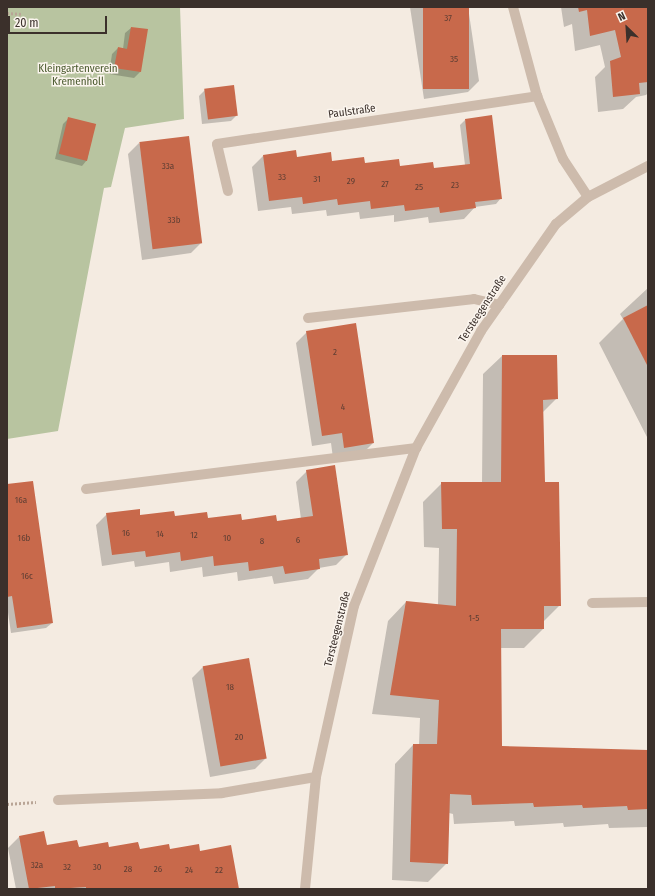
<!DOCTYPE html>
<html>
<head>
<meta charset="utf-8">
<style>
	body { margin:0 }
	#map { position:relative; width:655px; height:896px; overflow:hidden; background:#f4ebe1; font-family:"Fira Sans Condensed",sans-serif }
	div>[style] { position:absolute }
	.green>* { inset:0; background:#b8c4a0 }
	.shadow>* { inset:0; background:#0003 }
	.building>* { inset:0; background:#c8694b; transform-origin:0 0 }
	.path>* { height:2.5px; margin-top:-1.25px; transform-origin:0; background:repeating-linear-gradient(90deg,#b9a596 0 2px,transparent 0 4px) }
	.minor>* { height:10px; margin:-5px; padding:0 5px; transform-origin:5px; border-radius:5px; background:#cdbbac }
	span { translate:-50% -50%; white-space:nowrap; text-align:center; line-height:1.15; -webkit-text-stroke:3px #fbf5ee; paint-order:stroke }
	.number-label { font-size:9px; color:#5e3e33 }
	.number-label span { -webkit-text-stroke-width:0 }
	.park-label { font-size:11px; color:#4a5a2e }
	.street-label { font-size:11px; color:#3b302b }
	.frame { position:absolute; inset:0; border:8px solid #3b302b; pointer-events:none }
	.north { position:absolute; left:607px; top:8px; width:40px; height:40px; -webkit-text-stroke:3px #fbf5ee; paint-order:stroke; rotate:335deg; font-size:11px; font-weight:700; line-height:16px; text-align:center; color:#3b302b }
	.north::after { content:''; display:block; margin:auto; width:14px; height:18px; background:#3b302b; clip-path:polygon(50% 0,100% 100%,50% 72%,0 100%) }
	.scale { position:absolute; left:8px; top:16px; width:99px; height:18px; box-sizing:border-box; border:2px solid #3b302b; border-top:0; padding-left:5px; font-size:12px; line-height:14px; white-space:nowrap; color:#3b302b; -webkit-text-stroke:3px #fbf5ee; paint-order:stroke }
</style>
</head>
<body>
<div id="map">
	<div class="green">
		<div style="clip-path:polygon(7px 7px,180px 7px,184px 119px,125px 128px,111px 187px,104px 188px,58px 431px,7px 439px)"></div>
	</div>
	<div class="shadow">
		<div style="clip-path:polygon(410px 7px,468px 7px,479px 81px,468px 92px,424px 99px)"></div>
		<div style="clip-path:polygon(561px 7px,648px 7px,648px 93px,646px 95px,636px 97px,623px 109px,598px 112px,595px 77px,605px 67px,600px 45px,575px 51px,572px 24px,564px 27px)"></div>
		<div style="clip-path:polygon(131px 28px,147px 30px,140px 72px,134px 78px,109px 74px,112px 54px,118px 48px,123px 49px,125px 33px)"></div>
		<div style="clip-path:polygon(205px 90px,236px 116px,231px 121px,202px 124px,199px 96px)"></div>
		<div style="clip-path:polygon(68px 119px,95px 124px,87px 160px,82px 166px,55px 159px,63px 124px)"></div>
		<div style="clip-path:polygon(465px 120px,501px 198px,496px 204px,475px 207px,464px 219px,429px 223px,428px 217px,394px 222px,394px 215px,360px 219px,359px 212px,327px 216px,326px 210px,292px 214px,291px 207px,258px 211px,252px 167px,263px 156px,433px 170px,465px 165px,460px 125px)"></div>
		<div style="clip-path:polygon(139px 143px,202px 242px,191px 253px,142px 260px,128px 154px)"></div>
		<div style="clip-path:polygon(648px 288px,648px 439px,599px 343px,623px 319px,620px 314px)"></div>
		<div style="clip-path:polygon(307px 332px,373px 443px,362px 454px,333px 458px,331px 443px,312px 446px,296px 343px)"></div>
		<div style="clip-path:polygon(502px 356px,557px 398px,543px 412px,544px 483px,560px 605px,543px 622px,543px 629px,524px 648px,500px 648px,501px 747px,648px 751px,648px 827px,609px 828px,608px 824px,564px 827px,563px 823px,515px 826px,514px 821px,454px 824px,453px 814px,449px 813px,447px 863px,428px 882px,392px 880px,395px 764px,413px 745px,419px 745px,420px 718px,372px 714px,388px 621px,406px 602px,438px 605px,439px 548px,424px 547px,423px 502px,442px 483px,482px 483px,483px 374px)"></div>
		<div style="clip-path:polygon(307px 471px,347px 554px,336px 565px,319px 568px,308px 579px,274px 584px,272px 576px,238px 581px,237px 572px,203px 577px,202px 567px,170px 572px,169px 562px,135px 567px,134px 561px,102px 566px,96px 525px,107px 514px,276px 522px,301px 519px,296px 482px)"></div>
		<div style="clip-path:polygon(7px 486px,52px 623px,46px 628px,11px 633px,7px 606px)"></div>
		<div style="clip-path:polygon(248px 659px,266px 758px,255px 769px,210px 777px,192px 678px,203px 667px)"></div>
		<div style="clip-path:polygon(19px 837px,46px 846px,199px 852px,238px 889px,16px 889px,8px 848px)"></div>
	</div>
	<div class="building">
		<div style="left:423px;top:7px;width:46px;height:82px"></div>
		<div style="clip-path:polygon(578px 7px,648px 7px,648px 82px,639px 83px,640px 94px,613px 97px,610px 61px,621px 57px,615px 30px,590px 36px,587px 10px,579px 12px)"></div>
		<div style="clip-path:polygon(131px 27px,148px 29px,141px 72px,114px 68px,118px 47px,127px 49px)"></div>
		<div style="left:234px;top:85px;width:31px;height:30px;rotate:83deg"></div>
		<div style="clip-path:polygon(492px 115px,502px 199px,475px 202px,476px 208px,440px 213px,439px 207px,405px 211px,404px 205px,371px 209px,370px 201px,338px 205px,337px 199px,303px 204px,302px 197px,269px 201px,263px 155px,296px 150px,297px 157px,331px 152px,332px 161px,364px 157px,365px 163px,399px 159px,400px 166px,433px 162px,434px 168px,470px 164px,465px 119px)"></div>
		<div style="left:68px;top:117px;width:29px;height:38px;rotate:14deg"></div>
		<div style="left:189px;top:136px;width:108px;height:50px;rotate:83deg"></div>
		<div style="clip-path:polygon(648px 305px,648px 367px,623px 318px)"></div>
		<div style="clip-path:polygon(356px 323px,374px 443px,344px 448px,342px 433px,322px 436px,306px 331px)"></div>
		<div style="clip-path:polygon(502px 355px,557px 355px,558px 399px,543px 400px,545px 482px,559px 482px,561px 606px,544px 606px,544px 629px,501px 629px,502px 746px,648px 750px,648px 809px,628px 810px,627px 806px,583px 808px,582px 805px,534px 807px,533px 803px,472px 805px,471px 795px,450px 794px,448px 864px,410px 862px,413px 744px,437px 744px,439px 700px,390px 695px,406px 601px,456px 606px,457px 529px,442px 529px,441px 482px,501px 482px)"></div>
		<div style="clip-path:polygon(335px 465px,348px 555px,319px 559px,320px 569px,285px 574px,283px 566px,249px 571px,248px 562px,214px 566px,213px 556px,181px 561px,180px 552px,146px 557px,145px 551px,112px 555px,106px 513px,140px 509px,140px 515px,174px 511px,175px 516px,207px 512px,208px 518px,241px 514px,242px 520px,276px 515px,277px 521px,313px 516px,306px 470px)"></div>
		<div style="clip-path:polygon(33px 481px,53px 623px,17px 628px,12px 596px,7px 597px,7px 484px)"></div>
		<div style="left:249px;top:658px;width:102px;height:47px;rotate:80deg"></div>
		<div style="clip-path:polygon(44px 831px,47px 845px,77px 840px,79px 847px,108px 842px,109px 847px,138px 842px,140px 849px,169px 844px,170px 849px,199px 844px,200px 851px,231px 845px,239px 889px,86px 889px,86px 887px,55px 889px,55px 886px,29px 889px,19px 836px)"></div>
	</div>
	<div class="path">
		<div style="left:7px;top:13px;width:16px;rotate:4deg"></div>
		<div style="left:7px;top:804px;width:29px;rotate:-4deg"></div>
	</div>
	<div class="minor">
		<div style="left:513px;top:7px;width:92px;rotate:74.9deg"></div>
		<div style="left:537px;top:96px;width:68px;rotate:67.6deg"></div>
		<div style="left:563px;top:159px;width:45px;rotate:56.7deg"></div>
		<div style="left:228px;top:191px;width:48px;rotate:-103.2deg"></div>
		<div style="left:217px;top:144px;width:324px;rotate:-8.5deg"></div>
		<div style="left:308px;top:318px;width:167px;rotate:-6.5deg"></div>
		<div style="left:474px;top:299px;width:26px;rotate:13deg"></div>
		<div style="left:86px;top:489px;width:333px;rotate:-7.1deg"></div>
		<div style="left:592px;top:603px;width:56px;rotate:-1deg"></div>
		<div style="left:58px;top:800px;width:164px;rotate:-2.4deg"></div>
		<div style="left:222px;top:793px;width:95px;rotate:-9.7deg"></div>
		<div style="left:305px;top:889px;width:113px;rotate:-84.4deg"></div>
		<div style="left:316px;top:777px;width:175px;rotate:-77.5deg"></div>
		<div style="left:354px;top:606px;width:170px;rotate:-68.6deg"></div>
		<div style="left:416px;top:448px;width:134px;rotate:-60.9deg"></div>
		<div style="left:481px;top:331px;width:131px;rotate:-55deg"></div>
		<div style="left:556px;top:224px;width:42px;rotate:-40.2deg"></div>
		<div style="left:588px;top:197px;width:68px;rotate:-27.3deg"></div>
	</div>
	<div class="number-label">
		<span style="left:448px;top:18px">37</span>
		<span style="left:454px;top:59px">35</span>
		<span style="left:168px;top:166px">33a</span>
		<span style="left:282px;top:177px">33</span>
		<span style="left:317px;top:179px">31</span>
		<span style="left:351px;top:181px">29</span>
		<span style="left:385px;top:184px">27</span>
		<span style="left:455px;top:185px">23</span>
		<span style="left:419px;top:187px">25</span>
		<span style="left:174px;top:220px">33b</span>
		<span style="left:335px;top:352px">2</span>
		<span style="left:343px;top:407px">4</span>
		<span style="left:21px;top:500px">16a</span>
		<span style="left:126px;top:533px">16</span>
		<span style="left:160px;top:534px">14</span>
		<span style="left:194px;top:535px">12</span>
		<span style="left:24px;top:538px">16b</span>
		<span style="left:227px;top:538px">10</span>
		<span style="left:298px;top:540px">6</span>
		<span style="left:262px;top:541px">8</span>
		<span style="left:27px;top:576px">16c</span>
		<span style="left:474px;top:618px">1-5</span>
		<span style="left:230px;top:687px">18</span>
		<span style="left:239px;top:737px">20</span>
		<span style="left:37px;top:865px">32a</span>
		<span style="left:67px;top:867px">32</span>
		<span style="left:97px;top:867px">30</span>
		<span style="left:128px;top:869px">28</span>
		<span style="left:158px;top:869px">26</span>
		<span style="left:189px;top:870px">24</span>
		<span style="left:219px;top:870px">22</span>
	</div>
	<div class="park-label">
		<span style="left:78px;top:76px">Kleingartenverein<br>Kremenholl</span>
	</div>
	<div class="street-label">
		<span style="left:352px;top:112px;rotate:-8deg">Paulstraße</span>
		<span style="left:483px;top:309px;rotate:-57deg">Tersteegenstraße</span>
		<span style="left:338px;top:629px;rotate:-76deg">Tersteegenstraße</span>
	</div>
	<div class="frame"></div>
	<div class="north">N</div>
	<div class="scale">20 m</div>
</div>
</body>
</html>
